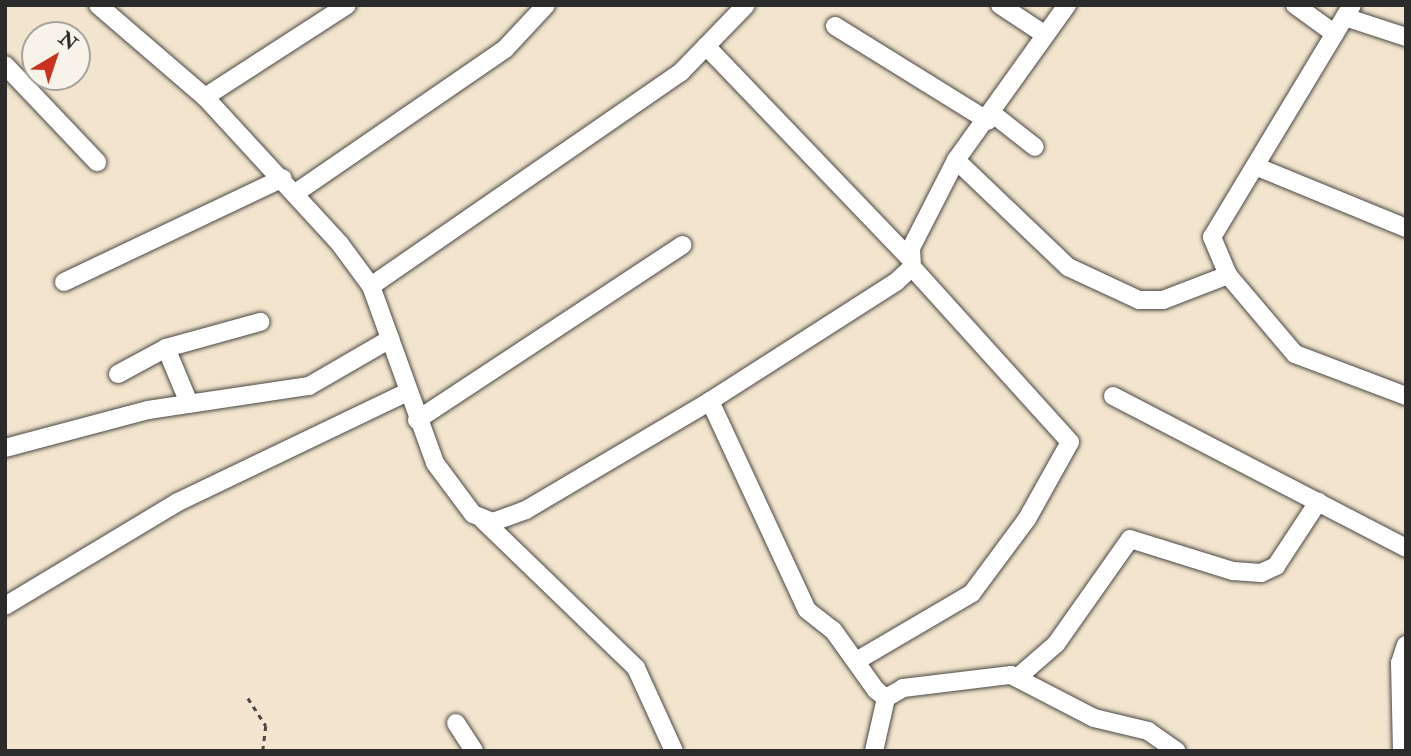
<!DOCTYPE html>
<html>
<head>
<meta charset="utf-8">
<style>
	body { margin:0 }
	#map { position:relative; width:1411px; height:756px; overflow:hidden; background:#f3e5cd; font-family:"IM FELL Double Pica",serif }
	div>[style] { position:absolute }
	.path>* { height:2.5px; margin-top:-1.25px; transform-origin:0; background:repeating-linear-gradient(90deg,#494743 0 5px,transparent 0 10px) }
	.roads { filter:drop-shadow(0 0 2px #494743) drop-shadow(0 0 2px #494743) }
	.minor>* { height:18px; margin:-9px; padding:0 9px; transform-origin:9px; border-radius:9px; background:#fff }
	span { translate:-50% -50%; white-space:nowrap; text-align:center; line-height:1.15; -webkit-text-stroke:6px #f7f3e8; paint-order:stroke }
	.frame { position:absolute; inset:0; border:7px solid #2b2b2b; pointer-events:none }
	.north { position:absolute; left:21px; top:21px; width:70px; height:70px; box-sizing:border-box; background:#f7f3e8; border:2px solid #a5a39c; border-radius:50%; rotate:39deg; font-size:19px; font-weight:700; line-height:28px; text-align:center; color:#2b2b2b }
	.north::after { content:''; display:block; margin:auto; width:24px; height:32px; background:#c8321e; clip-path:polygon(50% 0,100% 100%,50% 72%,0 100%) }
</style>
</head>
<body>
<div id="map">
	<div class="path">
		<div style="left:248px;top:698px;width:33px;rotate:57deg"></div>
		<div style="left:266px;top:726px;width:25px;rotate:97deg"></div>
	</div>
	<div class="roads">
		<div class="minor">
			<div style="left:98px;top:5px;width:141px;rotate:40.7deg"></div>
			<div style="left:205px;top:97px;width:200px;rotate:47.4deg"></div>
			<div style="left:340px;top:244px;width:52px;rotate:53.6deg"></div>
			<div style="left:371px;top:286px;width:188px;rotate:70.1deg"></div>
			<div style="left:435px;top:463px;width:64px;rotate:53.3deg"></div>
			<div style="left:473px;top:514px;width:22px;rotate:22deg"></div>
			<div style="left:493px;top:522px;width:35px;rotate:-20deg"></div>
			<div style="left:526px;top:510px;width:214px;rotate:-30.6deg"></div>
			<div style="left:710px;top:401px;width:221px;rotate:-32.6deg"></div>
			<div style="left:896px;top:282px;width:22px;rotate:-43deg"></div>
			<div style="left:912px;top:267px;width:19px;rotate:-93deg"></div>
			<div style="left:911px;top:248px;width:99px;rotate:-62.9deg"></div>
			<div style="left:956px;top:160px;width:191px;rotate:-54.4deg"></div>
			<div style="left:1000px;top:5px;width:53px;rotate:33.4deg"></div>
			<div style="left:1295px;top:5px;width:49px;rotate:35.9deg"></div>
			<div style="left:1352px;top:5px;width:271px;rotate:121.1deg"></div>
			<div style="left:1212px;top:237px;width:41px;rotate:67.2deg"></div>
			<div style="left:1228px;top:275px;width:104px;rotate:49.7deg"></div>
			<div style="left:1295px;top:354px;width:119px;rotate:20.7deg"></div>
			<div style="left:1345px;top:17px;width:64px;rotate:18.2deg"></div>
			<div style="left:835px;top:26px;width:180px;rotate:31.8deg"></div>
			<div style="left:706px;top:46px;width:296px;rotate:46.2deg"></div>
			<div style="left:5px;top:65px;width:134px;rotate:46.5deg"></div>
			<div style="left:205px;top:97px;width:169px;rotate:-32.9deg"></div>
			<div style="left:993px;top:114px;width:53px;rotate:38.2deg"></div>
			<div style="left:956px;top:160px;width:155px;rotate:43.7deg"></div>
			<div style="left:1068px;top:267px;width:78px;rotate:24.9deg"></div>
			<div style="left:1139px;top:300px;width:24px"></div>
			<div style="left:1163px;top:300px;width:70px;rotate:-21deg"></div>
			<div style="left:1255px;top:166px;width:163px;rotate:22.3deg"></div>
			<div style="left:297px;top:192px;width:252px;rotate:-34.5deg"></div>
			<div style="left:505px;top:49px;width:60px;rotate:-47deg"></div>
			<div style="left:64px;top:282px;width:242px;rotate:-25.4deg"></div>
			<div style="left:371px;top:286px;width:377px;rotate:-34.6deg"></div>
			<div style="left:681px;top:72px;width:93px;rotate:-45.9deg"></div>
			<div style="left:166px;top:348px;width:60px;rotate:67.3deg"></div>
			<div style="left:118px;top:374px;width:55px;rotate:-28.4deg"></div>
			<div style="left:166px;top:348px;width:98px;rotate:-15.5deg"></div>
			<div style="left:1113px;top:396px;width:330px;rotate:27.4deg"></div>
			<div style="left:710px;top:401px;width:230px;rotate:65.1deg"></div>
			<div style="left:807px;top:610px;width:33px;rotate:38deg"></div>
			<div style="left:833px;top:630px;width:74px;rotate:54.4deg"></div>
			<div style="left:876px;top:690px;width:13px;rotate:39deg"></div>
			<div style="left:886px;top:698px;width:20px;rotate:-30deg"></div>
			<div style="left:903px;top:688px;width:109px;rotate:-6.9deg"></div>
			<div style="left:1011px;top:675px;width:93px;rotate:27.4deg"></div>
			<div style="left:1094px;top:718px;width:56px;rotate:13.5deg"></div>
			<div style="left:1148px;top:731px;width:35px;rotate:35deg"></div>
			<div style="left:417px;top:420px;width:318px;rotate:-33.4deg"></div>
			<div style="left:5px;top:448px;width:148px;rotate:-14.9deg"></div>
			<div style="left:148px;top:410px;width:163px;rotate:-8.5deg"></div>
			<div style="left:309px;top:386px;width:94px;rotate:-30.1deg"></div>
			<div style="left:483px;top:520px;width:213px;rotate:44deg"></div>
			<div style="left:636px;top:668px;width:91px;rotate:65.4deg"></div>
			<div style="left:5px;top:606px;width:202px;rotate:-31deg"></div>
			<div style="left:178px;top:502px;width:255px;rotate:-25.6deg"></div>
			<div style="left:858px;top:660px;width:132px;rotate:-30.4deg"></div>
			<div style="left:972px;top:593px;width:92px;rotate:-53.4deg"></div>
			<div style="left:1027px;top:519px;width:88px;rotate:-60.8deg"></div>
			<div style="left:1070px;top:442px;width:236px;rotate:-132.1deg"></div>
			<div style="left:1018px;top:677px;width:50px;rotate:-41deg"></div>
			<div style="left:1056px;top:644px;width:128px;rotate:-54.8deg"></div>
			<div style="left:1130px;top:539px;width:108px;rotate:17.3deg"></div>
			<div style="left:1233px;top:571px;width:28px;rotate:4deg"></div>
			<div style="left:1261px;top:573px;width:17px;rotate:-25deg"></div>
			<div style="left:1276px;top:566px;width:77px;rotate:-56.7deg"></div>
			<div style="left:456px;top:723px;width:33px;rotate:57deg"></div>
			<div style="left:874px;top:751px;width:54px;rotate:-77.2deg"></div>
			<div style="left:1402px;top:751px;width:88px;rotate:-91.3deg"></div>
			<div style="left:1400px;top:663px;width:19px;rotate:-72deg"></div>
		</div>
	</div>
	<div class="frame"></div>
	<div class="north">N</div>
</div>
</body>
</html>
